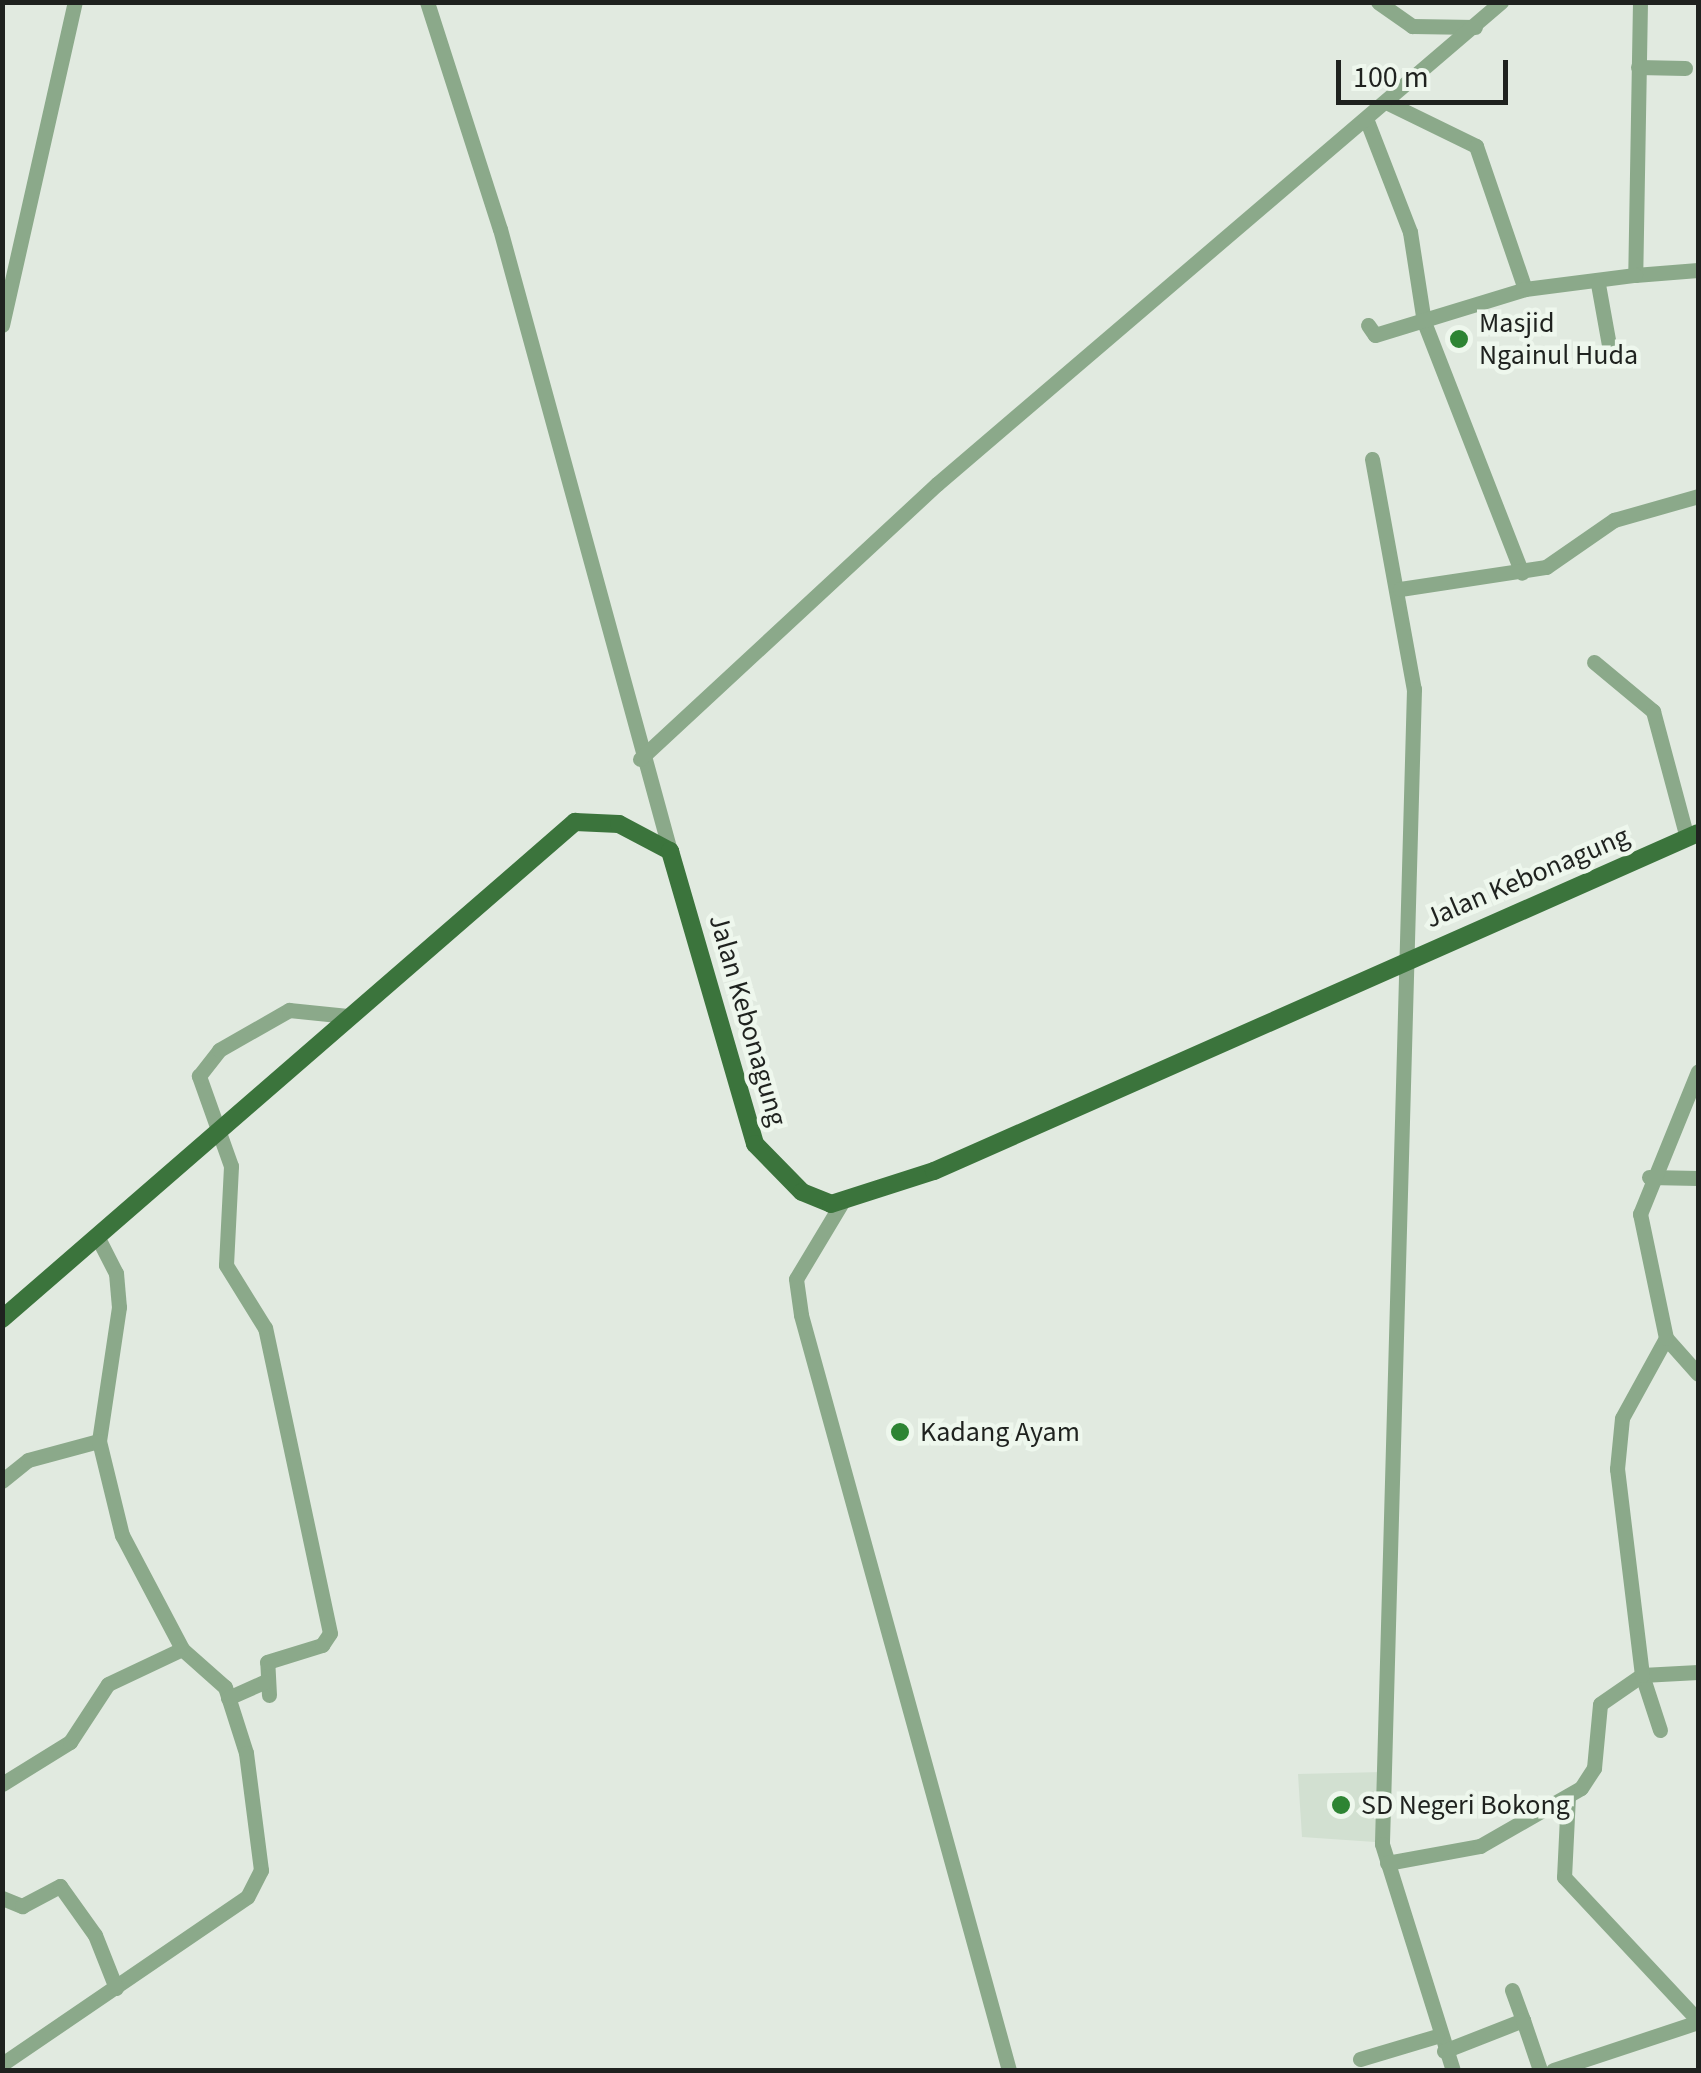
<!DOCTYPE html>
<html>
<head>
<meta charset="utf-8">
<style>
	body { margin:0 }
	#map { position:relative; width:1701px; height:2073px; overflow:hidden; background:#e1eae0; font-family:"Source Sans 3",sans-serif }
	div>[style] { position:absolute }
	.built>* { inset:0; background:#d2e0d1 }
	.minor>* { height:15px; margin:-7.5px; padding:0 7.5px; transform-origin:7.5px; border-radius:7.5px; background:#8ba98a }
	.major>* { height:18px; margin:-9px; padding:0 9px; transform-origin:9px; border-radius:9px; background:#3b743c }
	.dots>* { width:28px; height:28px; translate:-50% -50%; box-sizing:border-box; border:5px solid #eef7ed; border-radius:50% }
	span { translate:-50% -50%; white-space:nowrap; text-align:center; line-height:1.15; -webkit-text-stroke:9px #eef7ed; paint-order:stroke }
	.poi-label { font-size:28px; color:#1f221f }
	.left { translate:0 -50%; text-align:left }
	.street-label { font-size:28px; color:#1f221f }
	.frame { position:absolute; inset:0; border:5px solid #1f221f; pointer-events:none }
	.scale { position:absolute; left:1336px; top:60px; width:172px; height:45px; box-sizing:border-box; border:5px solid #1f221f; border-top:0; padding-left:12px; font-size:30px; line-height:35px; white-space:nowrap; color:#1f221f; -webkit-text-stroke:8px #eef7ed; paint-order:stroke }
</style>
</head>
<body>
<div id="map">
	<div class="built">
		<div style="clip-path:polygon(1383px 1772px,1375px 1842px,1302px 1837px,1298px 1774px)"></div>
	</div>
	<div class="minor">
		<div style="left:427px;top:2px;width:238px;rotate:72.2deg"></div>
		<div style="left:500px;top:229px;width:645px;rotate:74.71deg"></div>
		<div style="left:1378px;top:2px;width:42px;rotate:35.2deg"></div>
		<div style="left:1412px;top:26px;width:63px;rotate:0.9deg"></div>
		<div style="left:1640px;top:2px;width:273px;rotate:91deg"></div>
		<div style="left:1635px;top:275px;width:63px;rotate:-4.5deg"></div>
		<div style="left:1638px;top:67px;width:47px;rotate:1.2deg"></div>
		<div style="left:1388px;top:103px;width:98px;rotate:26deg"></div>
		<div style="left:1476px;top:146px;width:151px;rotate:71.1deg"></div>
		<div style="left:1525px;top:289px;width:111px;rotate:-7.3deg"></div>
		<div style="left:1367px;top:121px;width:119px;rotate:68.8deg"></div>
		<div style="left:1410px;top:232px;width:91px;rotate:81.2deg"></div>
		<div style="left:1424px;top:322px;width:269px;rotate:68.7deg"></div>
		<div style="left:1598px;top:284px;width:62px;rotate:79.8deg"></div>
		<div style="left:2px;top:325px;width:331px;rotate:-77.3deg"></div>
		<div style="left:1368px;top:325px;width:12px;rotate:55deg"></div>
		<div style="left:1375px;top:335px;width:157px;rotate:-17deg"></div>
		<div style="left:1372px;top:459px;width:234px;rotate:79.7deg"></div>
		<div style="left:1414px;top:689px;width:1155px;rotate:91.59deg"></div>
		<div style="left:1382px;top:1844px;width:237px;rotate:72.6deg"></div>
		<div style="left:1400px;top:589px;width:148px;rotate:-8.6deg"></div>
		<div style="left:1546px;top:567px;width:83px;rotate:-34.7deg"></div>
		<div style="left:1614px;top:520px;width:87px;rotate:-15.9deg"></div>
		<div style="left:1594px;top:662px;width:77px;rotate:39.7deg"></div>
		<div style="left:1653px;top:711px;width:131px;rotate:75deg"></div>
		<div style="left:640px;top:759px;width:405px;rotate:-42.8deg"></div>
		<div style="left:937px;top:484px;width:742px;rotate:-40.52deg"></div>
		<div style="left:1649px;top:1177px;width:49px;rotate:1.2deg"></div>
		<div style="left:841px;top:1204px;width:87px;rotate:121deg"></div>
		<div style="left:796px;top:1279px;width:36px;rotate:82deg"></div>
		<div style="left:801px;top:1315px;width:783px;rotate:74.6deg"></div>
		<div style="left:99px;top:1240px;width:37px;rotate:63deg"></div>
		<div style="left:116px;top:1273px;width:34px;rotate:85deg"></div>
		<div style="left:119px;top:1307px;width:135px;rotate:98.5deg"></div>
		<div style="left:1666px;top:1338px;width:48px;rotate:48.4deg"></div>
		<div style="left:2px;top:1481px;width:33px;rotate:-39deg"></div>
		<div style="left:28px;top:1460px;width:73px;rotate:-15deg"></div>
		<div style="left:99px;top:1441px;width:97px;rotate:76.3deg"></div>
		<div style="left:122px;top:1535px;width:129px;rotate:62.2deg"></div>
		<div style="left:182px;top:1649px;width:57px;rotate:41.5deg"></div>
		<div style="left:225px;top:1687px;width:69px;rotate:72.3deg"></div>
		<div style="left:246px;top:1753px;width:118px;rotate:82.7deg"></div>
		<div style="left:261px;top:1870px;width:30px;rotate:117deg"></div>
		<div style="left:247px;top:1897px;width:297px;rotate:145.7deg"></div>
		<div style="left:269px;top:1695px;width:33px;rotate:-93deg"></div>
		<div style="left:267px;top:1662px;width:58px;rotate:-17.2deg"></div>
		<div style="left:322px;top:1645px;width:14px;rotate:-56deg"></div>
		<div style="left:330px;top:1633px;width:312px;rotate:-102deg"></div>
		<div style="left:265px;top:1328px;width:74px;rotate:-121.8deg"></div>
		<div style="left:226px;top:1265px;width:99px;rotate:-87.1deg"></div>
		<div style="left:231px;top:1166px;width:96px;rotate:-109.6deg"></div>
		<div style="left:199px;top:1076px;width:33px;rotate:-52deg"></div>
		<div style="left:219px;top:1050px;width:81px;rotate:-29.7deg"></div>
		<div style="left:289px;top:1010px;width:59px;rotate:5.8deg"></div>
		<div style="left:228px;top:1698px;width:39px;rotate:-24deg"></div>
		<div style="left:1660px;top:1730px;width:58px;rotate:-108.1deg"></div>
		<div style="left:1642px;top:1675px;width:56px;rotate:-3.1deg"></div>
		<div style="left:2px;top:1784px;width:80px;rotate:-31.7deg"></div>
		<div style="left:70px;top:1742px;width:69px;rotate:-56.8deg"></div>
		<div style="left:108px;top:1684px;width:82px;rotate:-25.3deg"></div>
		<div style="left:1568px;top:1796px;width:81px;rotate:92.8deg"></div>
		<div style="left:1564px;top:1877px;width:196px;rotate:46.9deg"></div>
		<div style="left:1387px;top:1863px;width:95px;rotate:-10.4deg"></div>
		<div style="left:1480px;top:1846px;width:116px;rotate:-29.9deg"></div>
		<div style="left:1581px;top:1788px;width:24px;rotate:-57deg"></div>
		<div style="left:1594px;top:1768px;width:64px;rotate:-84.6deg"></div>
		<div style="left:1600px;top:1704px;width:51px;rotate:-34.6deg"></div>
		<div style="left:1642px;top:1675px;width:208px;rotate:-96.9deg"></div>
		<div style="left:1617px;top:1469px;width:51px;rotate:-84.4deg"></div>
		<div style="left:1622px;top:1418px;width:91px;rotate:-61.2deg"></div>
		<div style="left:1666px;top:1338px;width:127px;rotate:-101.8deg"></div>
		<div style="left:1640px;top:1214px;width:154px;rotate:-67.9deg"></div>
		<div style="left:2px;top:1898px;width:22px;rotate:22deg"></div>
		<div style="left:22px;top:1906px;width:43px;rotate:-27.8deg"></div>
		<div style="left:60px;top:1886px;width:60px;rotate:54.5deg"></div>
		<div style="left:95px;top:1935px;width:57px;rotate:68.4deg"></div>
		<div style="left:1512px;top:1990px;width:32px;rotate:70deg"></div>
		<div style="left:1444px;top:2051px;width:85px;rotate:-21.4deg"></div>
		<div style="left:1523px;top:2020px;width:53px;rotate:71.2deg"></div>
		<div style="left:1360px;top:2059px;width:80px;rotate:-16.6deg"></div>
		<div style="left:1553px;top:2070px;width:153px;rotate:-18.3deg"></div>
	</div>
	<div class="major">
		<div style="left:2px;top:1319px;width:759px;rotate:-40.94deg"></div>
		<div style="left:575px;top:822px;width:44px;rotate:2.6deg"></div>
		<div style="left:619px;top:824px;width:58px;rotate:27.9deg"></div>
		<div style="left:670px;top:851px;width:305px;rotate:73.8deg"></div>
		<div style="left:755px;top:1144px;width:67px;rotate:45.6deg"></div>
		<div style="left:802px;top:1192px;width:31px;rotate:22deg"></div>
		<div style="left:831px;top:1204px;width:108px;rotate:-17.8deg"></div>
		<div style="left:934px;top:1171px;width:835px;rotate:-23.86deg"></div>
	</div>
	<div class="dots">
		<div style="left:1459px;top:339px;background:#2d8433"></div>
		<div style="left:900px;top:1432px;background:#2d8433"></div>
		<div style="left:1341px;top:1805px;background:#2d8433"></div>
	</div>
	<div class="poi-label">
		<span class="left" style="left:1479px;top:339px">Masjid<br>Ngainul Huda</span>
		<span class="left" style="left:920px;top:1432px">Kadang Ayam</span>
		<span class="left" style="left:1361px;top:1805px">SD Negeri Bokong</span>
	</div>
	<div class="street-label">
		<span style="left:1527px;top:877px;rotate:-23deg">Jalan Kebonagung</span>
		<span style="left:748px;top:1020px;rotate:74deg">Jalan Kebonagung</span>
	</div>
	<div class="frame"></div>
	<div class="scale">100 m</div>
</div>
</body>
</html>
